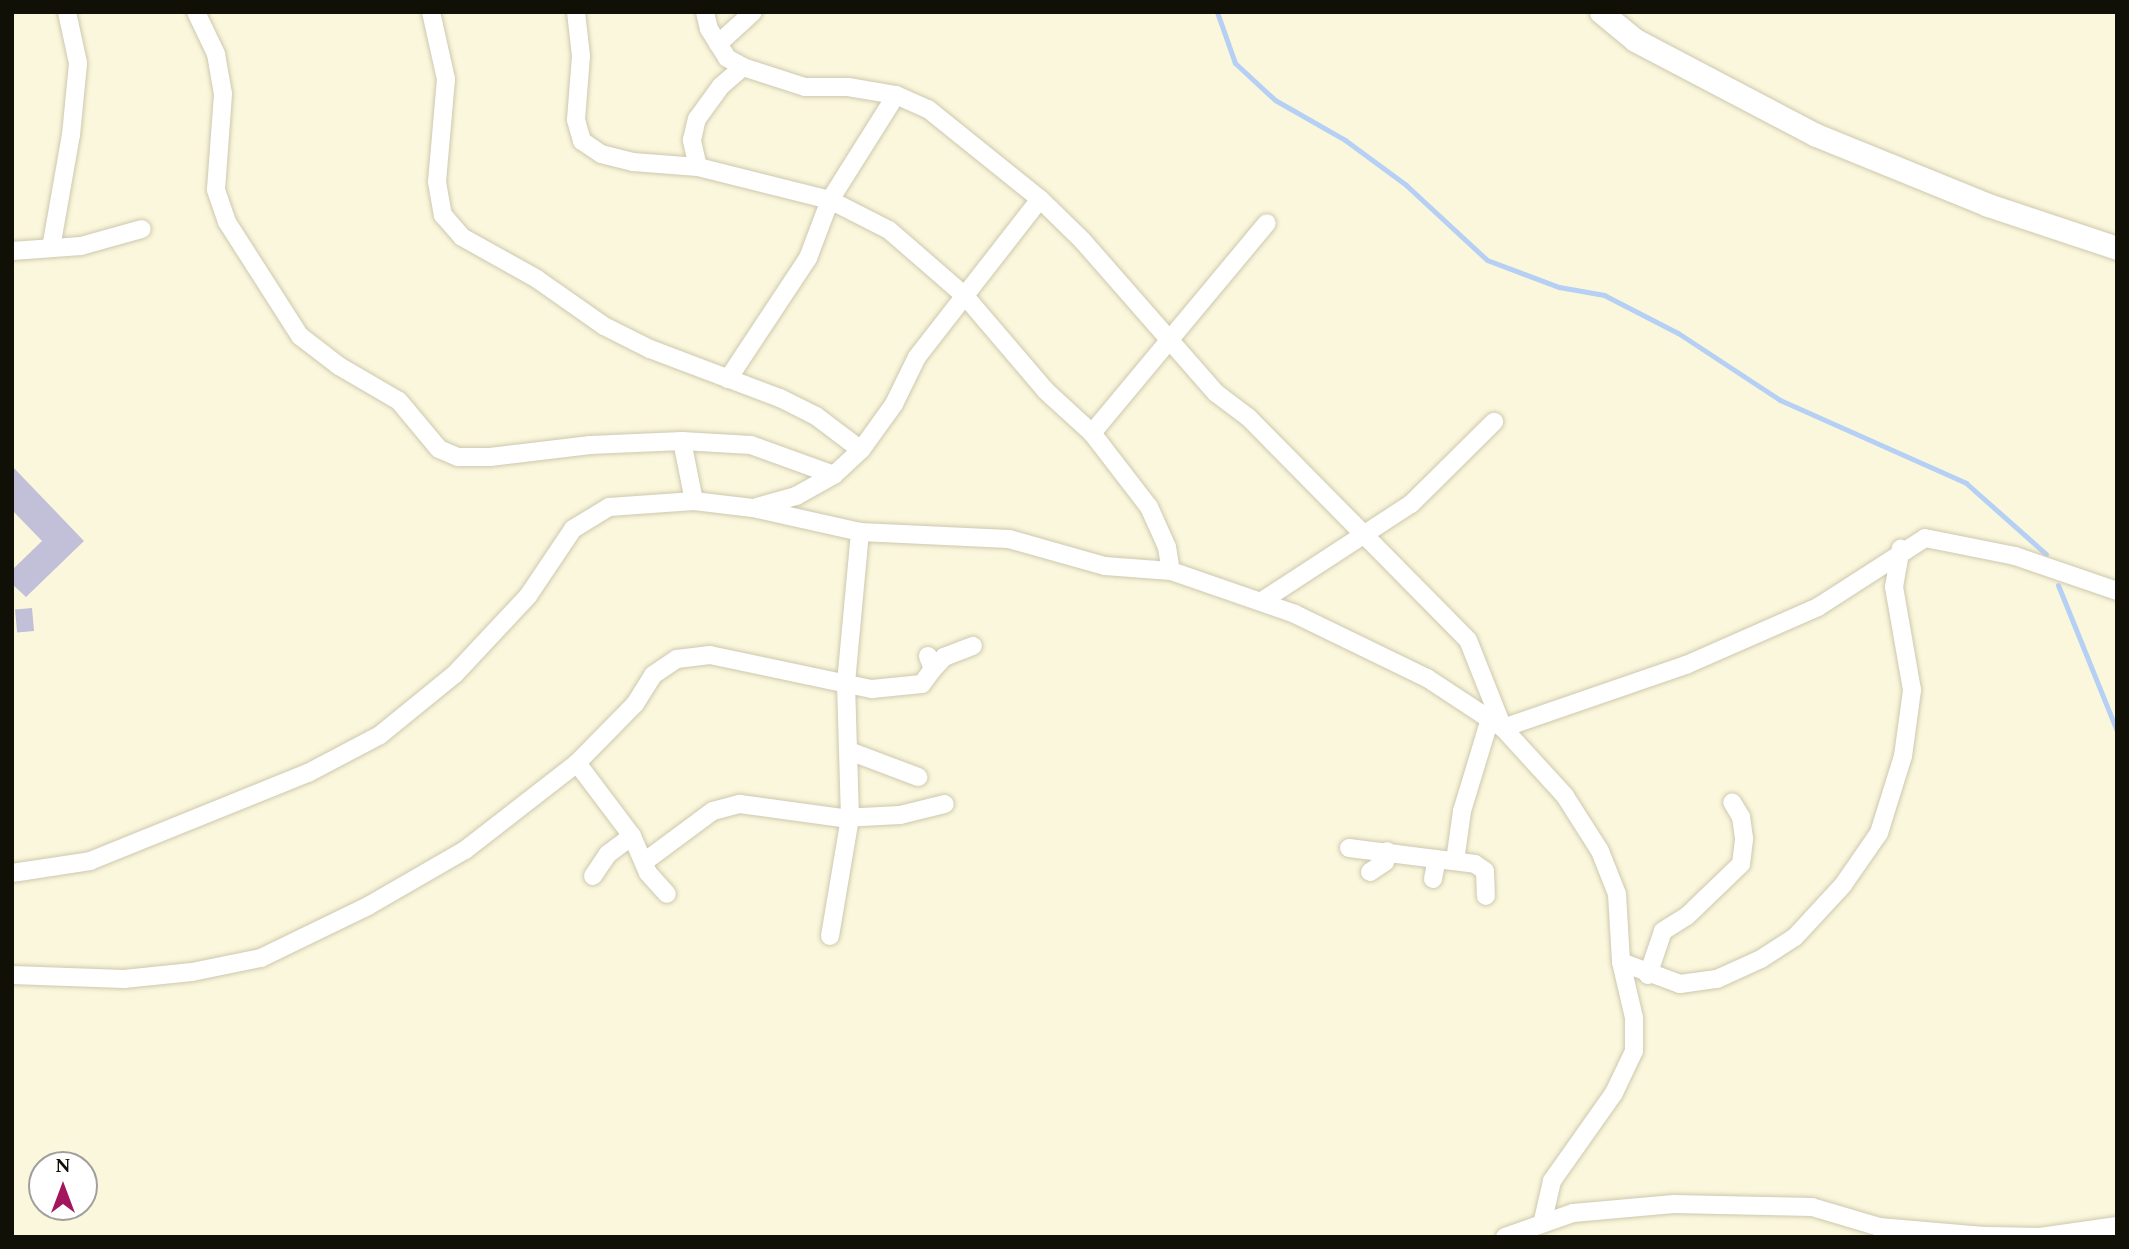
<!DOCTYPE html>
<html>
<head>
<meta charset="utf-8">
<style>
	body { margin:0 }
	#map { position:relative; width:2129px; height:1249px; overflow:hidden; background:#fbf7dc; font-family:Spectral,serif }
	div>[style] { position:absolute }
	.stream>* { height:5px; margin:-2.5px; padding:0 2.5px; transform-origin:2.5px; border-radius:2.5px; background:#b5d0f4 }
	.building>* { inset:0; background:#c2bfd9; transform-origin:0 0 }
	.roads { filter:drop-shadow(0 0 2px #cdc8ae) drop-shadow(0 0 2px #cdc8ae) }
	.minor>* { height:18px; margin:-9px; padding:0 9px; transform-origin:9px; border-radius:9px; background:#fff }
	.tertiary>* { height:23px; margin:-11.5px; padding:0 11.5px; transform-origin:11.5px; border-radius:11.5px; background:#fff }
	span { translate:-50% -50%; white-space:nowrap; text-align:center; line-height:1.15; -webkit-text-stroke:5px #fff; paint-order:stroke }
	.frame { position:absolute; inset:0; border:14px solid #111007; pointer-events:none }
	.north { position:absolute; left:28px; top:1151px; width:70px; height:70px; box-sizing:border-box; background:#fff; border:2px solid #a09f9c; border-radius:50%; rotate:0deg; font-size:19px; font-weight:700; line-height:28px; text-align:center; color:#111007 }
	.north::after { content:''; display:block; margin:auto; width:24px; height:32px; background:#a3165c; clip-path:polygon(50% 0,100% 100%,50% 72%,0 100%) }
</style>
</head>
<body>
<div id="map">
	<div class="stream">
		<div style="left:1217px;top:12px;width:54px;rotate:70.6deg"></div>
		<div style="left:1235px;top:63px;width:54px;rotate:42.8deg"></div>
		<div style="left:1275px;top:100px;width:81px;rotate:29.7deg"></div>
		<div style="left:1345px;top:140px;width:76px;rotate:36.4deg"></div>
		<div style="left:1406px;top:185px;width:110px;rotate:42.8deg"></div>
		<div style="left:1487px;top:260px;width:77px;rotate:20.6deg"></div>
		<div style="left:1559px;top:287px;width:46px;rotate:10.1deg"></div>
		<div style="left:1604px;top:295px;width:83px;rotate:27.2deg"></div>
		<div style="left:1678px;top:333px;width:122px;rotate:33.3deg"></div>
		<div style="left:1780px;top:400px;width:204px;rotate:24deg"></div>
		<div style="left:1966px;top:483px;width:107px;rotate:41.6deg"></div>
		<div style="left:2058px;top:585px;width:157px;rotate:68deg"></div>
	</div>
	<div class="building">
		<div style="clip-path:polygon(12px 466px,84px 541px,26px 597px,12px 584px,12px 570px,42px 541px,12px 510px)"></div>
		<div style="left:32px;top:608px;width:23px;height:17px;rotate:85deg"></div>
	</div>
	<div class="roads">
		<div class="minor">
			<div style="left:196px;top:12px;width:47px;rotate:64.5deg"></div>
			<div style="left:216px;top:54px;width:41px;rotate:80.1deg"></div>
			<div style="left:223px;top:94px;width:96px;rotate:94.2deg"></div>
			<div style="left:216px;top:190px;width:34px;rotate:71deg"></div>
			<div style="left:227px;top:222px;width:135px;rotate:57.4deg"></div>
			<div style="left:300px;top:336px;width:49px;rotate:37.6deg"></div>
			<div style="left:339px;top:366px;width:69px;rotate:30.3deg"></div>
			<div style="left:399px;top:401px;width:62px;rotate:50.2deg"></div>
			<div style="left:439px;top:449px;width:21px;rotate:23deg"></div>
			<div style="left:458px;top:457px;width:32px"></div>
			<div style="left:490px;top:457px;width:101px;rotate:-6.8deg"></div>
			<div style="left:590px;top:445px;width:92px;rotate:-2.5deg"></div>
			<div style="left:682px;top:441px;width:69px;rotate:3.3deg"></div>
			<div style="left:751px;top:445px;width:88px;rotate:19.9deg"></div>
			<div style="left:431px;top:12px;width:69px;rotate:77.4deg"></div>
			<div style="left:446px;top:79px;width:103px;rotate:95deg"></div>
			<div style="left:437px;top:182px;width:34px;rotate:80deg"></div>
			<div style="left:443px;top:215px;width:29px;rotate:49deg"></div>
			<div style="left:462px;top:237px;width:86px;rotate:29.2deg"></div>
			<div style="left:537px;top:279px;width:82px;rotate:35deg"></div>
			<div style="left:604px;top:326px;width:51px;rotate:26.6deg"></div>
			<div style="left:650px;top:349px;width:139px;rotate:20.7deg"></div>
			<div style="left:780px;top:398px;width:40px;rotate:26.6deg"></div>
			<div style="left:816px;top:416px;width:56px;rotate:37.1deg"></div>
			<div style="left:576px;top:12px;width:44px;rotate:83.5deg"></div>
			<div style="left:581px;top:56px;width:64px;rotate:94.5deg"></div>
			<div style="left:576px;top:120px;width:22px;rotate:74deg"></div>
			<div style="left:582px;top:141px;width:23px;rotate:34deg"></div>
			<div style="left:601px;top:154px;width:33px;rotate:14deg"></div>
			<div style="left:633px;top:162px;width:65px;rotate:4.4deg"></div>
			<div style="left:698px;top:167px;width:136px;rotate:14deg"></div>
			<div style="left:830px;top:200px;width:66px;rotate:27deg"></div>
			<div style="left:889px;top:230px;width:101px;rotate:41deg"></div>
			<div style="left:965px;top:296px;width:125px;rotate:49.5deg"></div>
			<div style="left:1046px;top:391px;width:62px;rotate:42.4deg"></div>
			<div style="left:1092px;top:433px;width:93px;rotate:52.4deg"></div>
			<div style="left:1149px;top:507px;width:44px;rotate:65.8deg"></div>
			<div style="left:1167px;top:547px;width:24px;rotate:81deg"></div>
			<div style="left:705px;top:12px;width:17px;rotate:77deg"></div>
			<div style="left:709px;top:29px;width:34px;rotate:58deg"></div>
			<div style="left:727px;top:58px;width:18px;rotate:29deg"></div>
			<div style="left:743px;top:67px;width:65px;rotate:17.9deg"></div>
			<div style="left:805px;top:87px;width:43px"></div>
			<div style="left:848px;top:87px;width:49px;rotate:9.5deg"></div>
			<div style="left:896px;top:95px;width:35px;rotate:24deg"></div>
			<div style="left:928px;top:109px;width:144px;rotate:38.8deg"></div>
			<div style="left:1040px;top:199px;width:59px;rotate:44.3deg"></div>
			<div style="left:1082px;top:240px;width:203px;rotate:48.8deg"></div>
			<div style="left:1216px;top:393px;width:40px;rotate:37deg"></div>
			<div style="left:1248px;top:417px;width:313px;rotate:45.4deg"></div>
			<div style="left:1468px;top:640px;width:95px;rotate:68.3deg"></div>
			<div style="left:1503px;top:728px;width:194px;rotate:-19deg"></div>
			<div style="left:1686px;top:665px;width:144px;rotate:-23.7deg"></div>
			<div style="left:1818px;top:607px;width:127px;rotate:-32.8deg"></div>
			<div style="left:1925px;top:538px;width:92px;rotate:11.3deg"></div>
			<div style="left:2015px;top:556px;width:108px;rotate:18.9deg"></div>
			<div style="left:718px;top:44px;width:47px;rotate:-42.4deg"></div>
			<div style="left:698px;top:167px;width:28px;rotate:-103deg"></div>
			<div style="left:692px;top:140px;width:22px;rotate:-77deg"></div>
			<div style="left:697px;top:119px;width:41px;rotate:-54deg"></div>
			<div style="left:721px;top:86px;width:29px;rotate:-41deg"></div>
			<div style="left:51px;top:248px;width:115px;rotate:-80deg"></div>
			<div style="left:71px;top:135px;width:72px;rotate:-84.4deg"></div>
			<div style="left:78px;top:63px;width:52px;rotate:-102.2deg"></div>
			<div style="left:12px;top:251px;width:69px;rotate:-4.1deg"></div>
			<div style="left:81px;top:246px;width:63px;rotate:-15.6deg"></div>
			<div style="left:728px;top:379px;width:145px;rotate:-56.5deg"></div>
			<div style="left:808px;top:258px;width:62px;rotate:-69.2deg"></div>
			<div style="left:830px;top:200px;width:124px;rotate:-57.8deg"></div>
			<div style="left:1092px;top:433px;width:273px;rotate:-50.2deg"></div>
			<div style="left:682px;top:441px;width:61px;rotate:78.7deg"></div>
			<div style="left:757px;top:507px;width:41px;rotate:-15.8deg"></div>
			<div style="left:796px;top:496px;width:43px;rotate:-28.9deg"></div>
			<div style="left:834px;top:475px;width:37px;rotate:-43deg"></div>
			<div style="left:861px;top:450px;width:57px;rotate:-54.3deg"></div>
			<div style="left:894px;top:404px;width:52px;rotate:-63.9deg"></div>
			<div style="left:917px;top:357px;width:200px;rotate:-52.1deg"></div>
			<div style="left:1262px;top:601px;width:178px;rotate:-33.1deg"></div>
			<div style="left:1411px;top:504px;width:117px;rotate:-44.7deg"></div>
			<div style="left:933px;top:669px;width:16px;rotate:-47deg"></div>
			<div style="left:944px;top:657px;width:31px;rotate:-21deg"></div>
			<div style="left:852px;top:752px;width:71px;rotate:20.7deg"></div>
			<div style="left:577px;top:763px;width:91px;rotate:53deg"></div>
			<div style="left:632px;top:836px;width:40px;rotate:66.6deg"></div>
			<div style="left:648px;top:873px;width:28px;rotate:48deg"></div>
			<div style="left:1349px;top:848px;width:127px;rotate:7.2deg"></div>
			<div style="left:1475px;top:864px;width:12px;rotate:35deg"></div>
			<div style="left:1485px;top:871px;width:25px;rotate:88deg"></div>
			<div style="left:1455px;top:861px;width:50px;rotate:-82deg"></div>
			<div style="left:1462px;top:811px;width:96px;rotate:-73.1deg"></div>
			<div style="left:644px;top:862px;width:86px;rotate:-36.5deg"></div>
			<div style="left:713px;top:811px;width:28px;rotate:-15deg"></div>
			<div style="left:740px;top:804px;width:103px;rotate:7.8deg"></div>
			<div style="left:842px;top:818px;width:58px;rotate:-3deg"></div>
			<div style="left:900px;top:815px;width:46px;rotate:-13.7deg"></div>
			<div style="left:1370px;top:872px;width:18px;rotate:-34deg"></div>
			<div style="left:1385px;top:862px;width:11px;rotate:-80deg"></div>
			<div style="left:12px;top:873px;width:79px;rotate:-8.7deg"></div>
			<div style="left:90px;top:861px;width:235px;rotate:-22deg"></div>
			<div style="left:308px;top:773px;width:81px;rotate:-27.8deg"></div>
			<div style="left:380px;top:735px;width:97px;rotate:-39.1deg"></div>
			<div style="left:455px;top:674px;width:107px;rotate:-46.9deg"></div>
			<div style="left:528px;top:596px;width:81px;rotate:-56.1deg"></div>
			<div style="left:573px;top:529px;width:42px;rotate:-31.4deg"></div>
			<div style="left:609px;top:507px;width:85px;rotate:-4deg"></div>
			<div style="left:694px;top:501px;width:59px;rotate:6.8deg"></div>
			<div style="left:753px;top:508px;width:110px;rotate:12.6deg"></div>
			<div style="left:860px;top:532px;width:149px;rotate:2.7deg"></div>
			<div style="left:1009px;top:539px;width:100px;rotate:15.7deg"></div>
			<div style="left:1105px;top:566px;width:66px;rotate:4.3deg"></div>
			<div style="left:1171px;top:571px;width:131px;rotate:19.1deg"></div>
			<div style="left:1295px;top:614px;width:147px;rotate:25.9deg"></div>
			<div style="left:1427px;top:678px;width:91px;rotate:33.3deg"></div>
			<div style="left:1503px;top:728px;width:92px;rotate:47.6deg"></div>
			<div style="left:1565px;top:796px;width:65px;rotate:57.5deg"></div>
			<div style="left:1600px;top:851px;width:46px;rotate:68.4deg"></div>
			<div style="left:1617px;top:894px;width:68px;rotate:86.6deg"></div>
			<div style="left:1621px;top:962px;width:57px;rotate:76.9deg"></div>
			<div style="left:1634px;top:1018px;width:33px;rotate:90deg"></div>
			<div style="left:1634px;top:1051px;width:47px;rotate:115.5deg"></div>
			<div style="left:1614px;top:1093px;width:108px;rotate:125.2deg"></div>
			<div style="left:1552px;top:1181px;width:40px;rotate:103deg"></div>
			<div style="left:593px;top:876px;width:27px;rotate:-56deg"></div>
			<div style="left:608px;top:854px;width:30px;rotate:-37deg"></div>
			<div style="left:1433px;top:879px;width:20px;rotate:-79deg"></div>
			<div style="left:830px;top:936px;width:120px;rotate:-80.4deg"></div>
			<div style="left:850px;top:818px;width:135px;rotate:-91.7deg"></div>
			<div style="left:846px;top:683px;width:152px;rotate:-84.7deg"></div>
			<div style="left:1621px;top:962px;width:63px;rotate:20.4deg"></div>
			<div style="left:1680px;top:984px;width:37px;rotate:-8deg"></div>
			<div style="left:1717px;top:979px;width:48px;rotate:-24.4deg"></div>
			<div style="left:1761px;top:959px;width:40px;rotate:-32.9deg"></div>
			<div style="left:1795px;top:937px;width:71px;rotate:-47.3deg"></div>
			<div style="left:1843px;top:885px;width:63px;rotate:-55.3deg"></div>
			<div style="left:1879px;top:833px;width:81px;rotate:-72.7deg"></div>
			<div style="left:1903px;top:756px;width:67px;rotate:-82.2deg"></div>
			<div style="left:1912px;top:690px;width:105px;rotate:-99.9deg"></div>
			<div style="left:1894px;top:587px;width:39px;rotate:-80deg"></div>
			<div style="left:12px;top:975px;width:112px;rotate:2deg"></div>
			<div style="left:124px;top:979px;width:68px;rotate:-5.9deg"></div>
			<div style="left:192px;top:972px;width:70px;rotate:-11.5deg"></div>
			<div style="left:261px;top:958px;width:119px;rotate:-25.9deg"></div>
			<div style="left:368px;top:906px;width:112px;rotate:-30deg"></div>
			<div style="left:465px;top:850px;width:142px;rotate:-37.8deg"></div>
			<div style="left:577px;top:763px;width:83px;rotate:-45.5deg"></div>
			<div style="left:635px;top:704px;width:34px;rotate:-58deg"></div>
			<div style="left:653px;top:675px;width:29px;rotate:-34deg"></div>
			<div style="left:677px;top:659px;width:33px;rotate:-7deg"></div>
			<div style="left:710px;top:655px;width:166px;rotate:11.9deg"></div>
			<div style="left:872px;top:689px;width:50px;rotate:-5.7deg"></div>
			<div style="left:922px;top:684px;width:19px;rotate:-54deg"></div>
			<div style="left:933px;top:669px;width:14px;rotate:-111deg"></div>
			<div style="left:1648px;top:975px;width:46px;rotate:-71.2deg"></div>
			<div style="left:1663px;top:931px;width:28px;rotate:-32deg"></div>
			<div style="left:1687px;top:916px;width:75px;rotate:-43.9deg"></div>
			<div style="left:1741px;top:864px;width:26px;rotate:-83deg"></div>
			<div style="left:1744px;top:838px;width:21px;rotate:-98deg"></div>
			<div style="left:1741px;top:817px;width:17px;rotate:-121deg"></div>
			<div style="left:1505px;top:1237px;width:72px;rotate:-19.4deg"></div>
			<div style="left:1573px;top:1213px;width:101px;rotate:-5.1deg"></div>
			<div style="left:1674px;top:1204px;width:138px;rotate:1.2deg"></div>
			<div style="left:1812px;top:1207px;width:70px;rotate:16.6deg"></div>
			<div style="left:1879px;top:1227px;width:105px;rotate:4.9deg"></div>
			<div style="left:1984px;top:1236px;width:56px;rotate:1deg"></div>
			<div style="left:2040px;top:1237px;width:78px;rotate:-8.1deg"></div>
		</div>
		<div class="tertiary">
			<div style="left:1601px;top:12px;width:44px;rotate:39.5deg"></div>
			<div style="left:1635px;top:40px;width:204px;rotate:27.7deg"></div>
			<div style="left:1816px;top:135px;width:186px;rotate:22.1deg"></div>
			<div style="left:1988px;top:205px;width:136px;rotate:18.4deg"></div>
		</div>
	</div>
	<div class="frame"></div>
	<div class="north">N</div>
</div>
</body>
</html>
